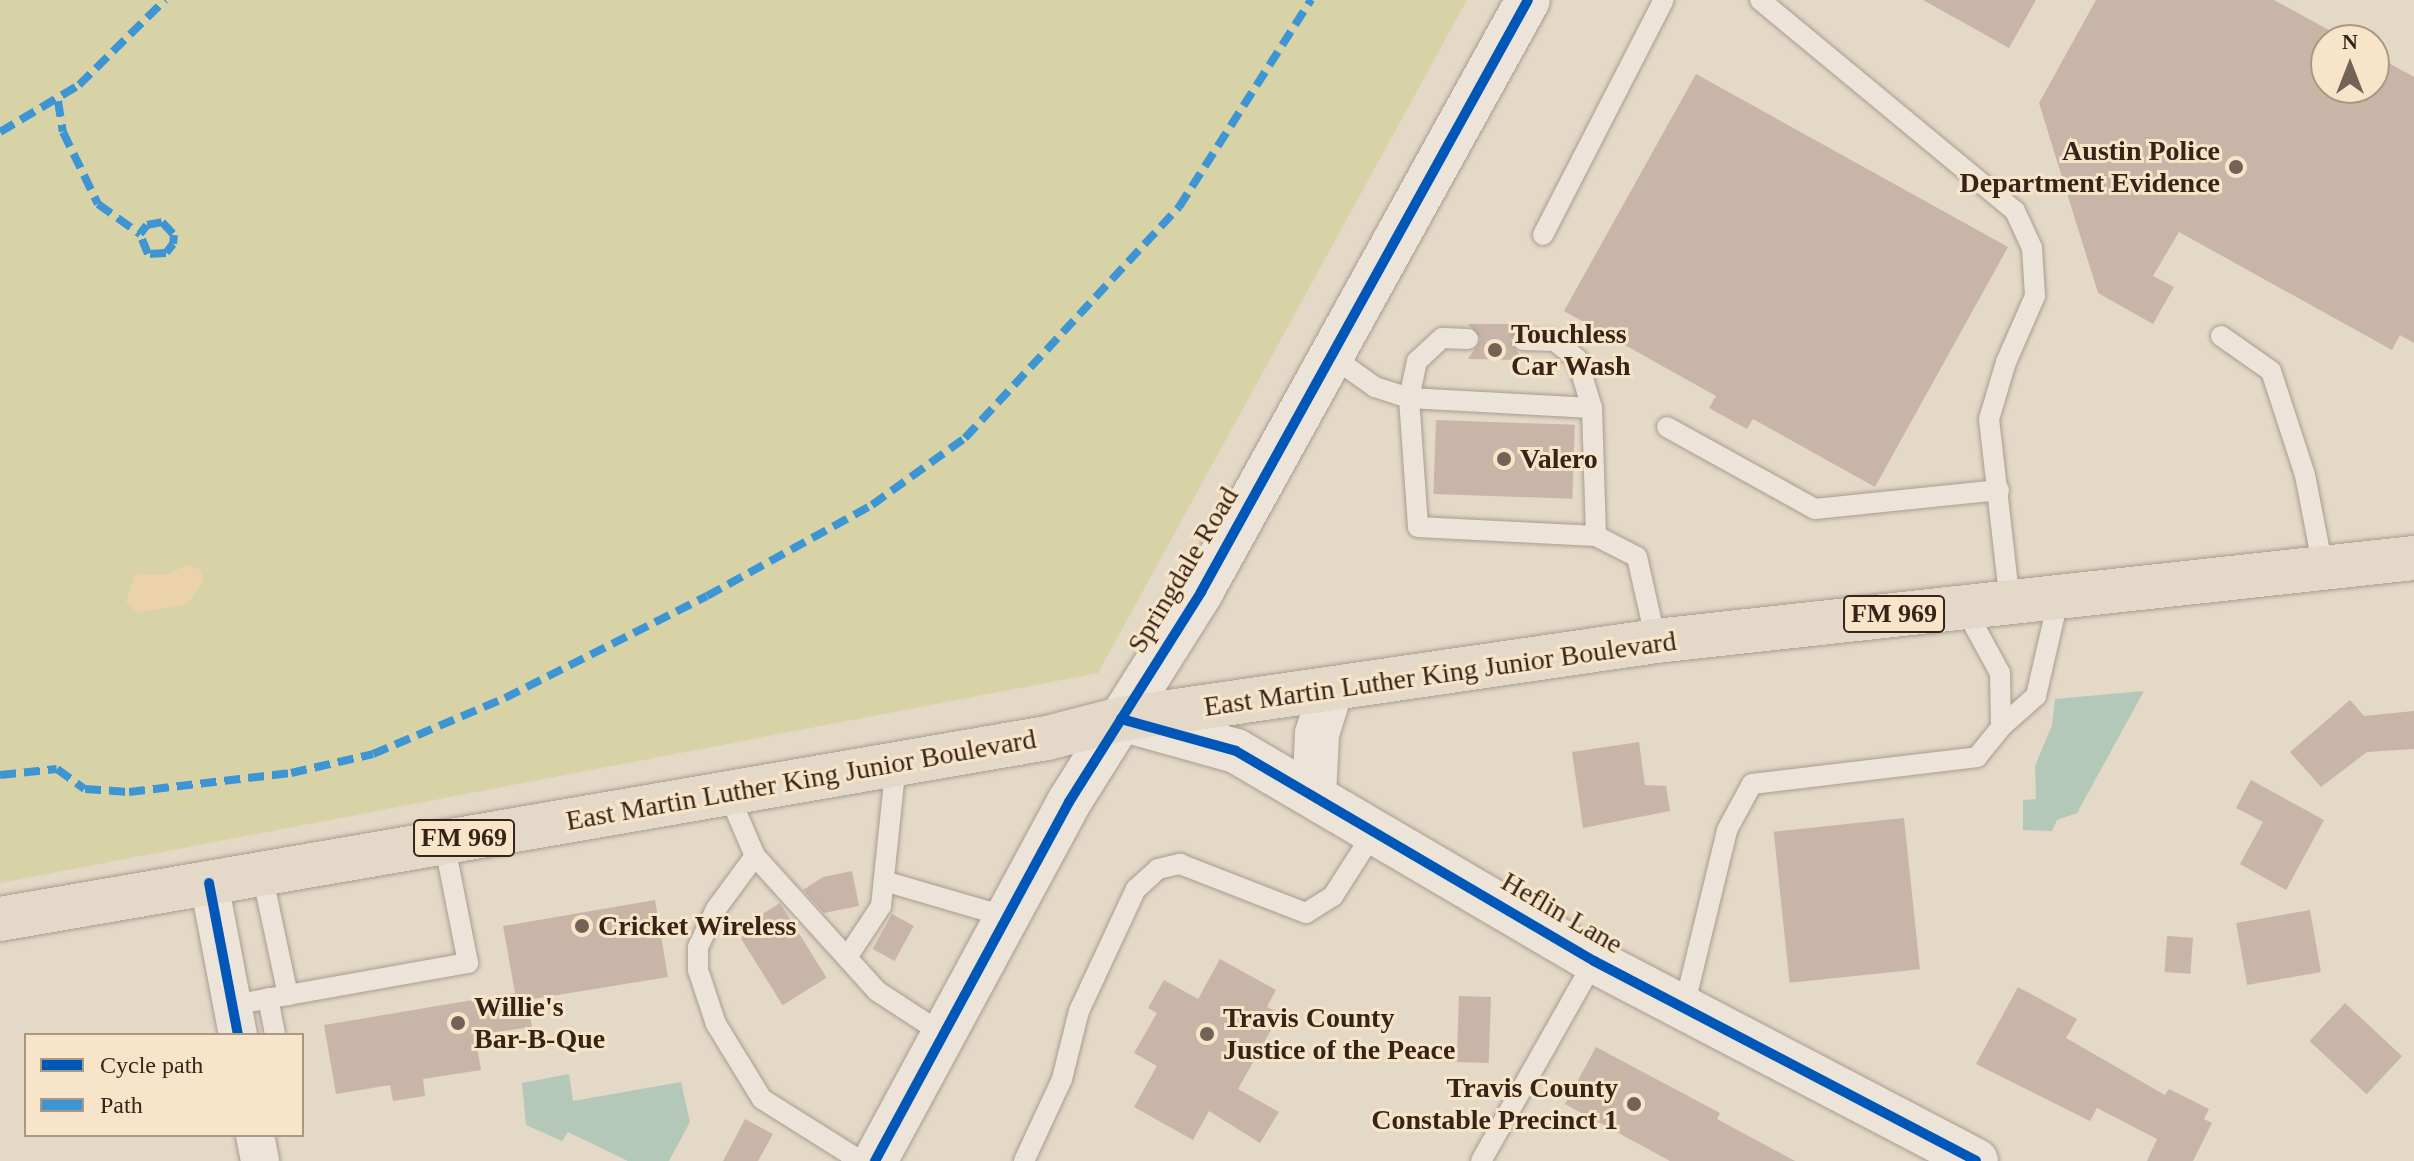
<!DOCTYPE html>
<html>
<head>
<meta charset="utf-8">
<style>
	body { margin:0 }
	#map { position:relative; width:2414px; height:1161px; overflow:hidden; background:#e4d8c6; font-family:Georgia,serif }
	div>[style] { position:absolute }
	.green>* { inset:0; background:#d8d3a7 }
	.sand>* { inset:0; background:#ebd2aa }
	.water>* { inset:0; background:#b3c8b9 }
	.building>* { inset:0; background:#c8b5a7; transform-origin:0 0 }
	.roads { filter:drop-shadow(0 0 2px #a89d91) drop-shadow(0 0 2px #a89d91) }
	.service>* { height:20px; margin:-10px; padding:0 10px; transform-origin:10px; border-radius:10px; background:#ece4d9 }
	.minor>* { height:38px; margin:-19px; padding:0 19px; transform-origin:19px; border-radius:19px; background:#ece4d9 }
	.tertiary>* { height:44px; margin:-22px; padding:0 22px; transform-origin:22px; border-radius:22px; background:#ece4d9 }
	.secondary>* { height:44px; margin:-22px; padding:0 22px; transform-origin:22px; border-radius:22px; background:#ece4d9 }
	.primary>* { height:44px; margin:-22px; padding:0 22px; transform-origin:22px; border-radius:22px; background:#e4d9c9 }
	.quiet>* { height:8px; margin-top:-4px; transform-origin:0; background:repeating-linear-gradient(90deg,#3e95d4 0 16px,transparent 0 24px) }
	.cycleway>* { height:10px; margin:-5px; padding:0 5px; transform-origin:5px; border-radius:5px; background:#0057b8 }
	.dots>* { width:22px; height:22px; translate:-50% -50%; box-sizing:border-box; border:4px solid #f8e5c9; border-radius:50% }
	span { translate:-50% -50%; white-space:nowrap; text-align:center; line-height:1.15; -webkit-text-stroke:6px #f8e5c9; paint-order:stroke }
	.shield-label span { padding:2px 6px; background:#f8e5c9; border:2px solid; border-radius:6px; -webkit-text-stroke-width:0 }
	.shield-label { font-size:26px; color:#362419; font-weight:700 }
	.poi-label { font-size:28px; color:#362419; font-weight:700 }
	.right { translate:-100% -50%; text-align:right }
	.left { translate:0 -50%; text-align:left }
	.street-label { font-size:28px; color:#362419 }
	.legend { position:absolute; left:24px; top:1033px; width:280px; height:104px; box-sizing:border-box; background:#f8e5c9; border:2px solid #aa9883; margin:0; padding:10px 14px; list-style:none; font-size:24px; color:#362419 }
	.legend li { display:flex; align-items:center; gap:16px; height:40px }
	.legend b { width:40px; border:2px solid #aa9883 }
	.north { position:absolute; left:2310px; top:24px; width:80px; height:80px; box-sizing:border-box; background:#f8e5c9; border:2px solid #aa9883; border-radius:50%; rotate:0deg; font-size:22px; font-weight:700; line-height:32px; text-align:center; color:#362419 }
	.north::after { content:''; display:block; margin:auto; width:28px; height:36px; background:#736356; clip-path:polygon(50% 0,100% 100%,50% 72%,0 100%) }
</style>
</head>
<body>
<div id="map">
	<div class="green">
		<div style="clip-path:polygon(0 0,1467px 0,1098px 673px,0 883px)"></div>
	</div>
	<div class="sand">
		<div style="clip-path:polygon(188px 564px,200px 570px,204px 580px,187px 605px,137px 612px,126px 602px,135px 574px,167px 575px)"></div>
	</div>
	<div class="water">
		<div style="clip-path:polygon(2144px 691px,2077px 813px,2057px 820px,2052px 831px,2023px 830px,2023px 800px,2036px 799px,2035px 766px,2052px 725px,2055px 699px)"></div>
		<div style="clip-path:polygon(569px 1074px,573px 1101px,681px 1082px,690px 1122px,669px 1161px,628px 1161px,568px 1132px,562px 1141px,526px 1125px,522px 1083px)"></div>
	</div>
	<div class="building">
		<div style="clip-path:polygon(1923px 0,2036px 0,2009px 48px)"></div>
		<div style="clip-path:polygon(2096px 0,2274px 0,2347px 40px,2326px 40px,2326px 88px,2374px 88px,2374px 55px,2414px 77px,2414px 343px,2400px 335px,2392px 350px,2179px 232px,2153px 276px,2174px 287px,2153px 324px,2098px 293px,2039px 103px)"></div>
		<div style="clip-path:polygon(1696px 74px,2008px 247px,1875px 487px,1753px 419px,1747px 429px,1709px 408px,1716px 396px,1564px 311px)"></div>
		<div style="clip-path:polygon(1468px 324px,1523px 324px,1510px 340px,1523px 360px,1468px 359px,1481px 339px)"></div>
		<div style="left:1436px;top:420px;width:139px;height:74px;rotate:2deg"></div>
		<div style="clip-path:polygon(2350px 700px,2364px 716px,2414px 711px,2414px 749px,2367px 752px,2321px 787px,2290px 752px)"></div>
		<div style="clip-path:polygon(1639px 742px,1645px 785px,1666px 786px,1670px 811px,1583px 828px,1572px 752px)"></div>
		<div style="clip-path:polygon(2251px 780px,2324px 820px,2286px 890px,2240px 864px,2263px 822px,2236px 808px)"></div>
		<div style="left:1904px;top:818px;width:152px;height:131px;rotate:84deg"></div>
		<div style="clip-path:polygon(852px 871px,859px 906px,824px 913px,803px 890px,823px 877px)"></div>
		<div style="clip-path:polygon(655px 900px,668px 977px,527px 1000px,532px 1027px,475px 1035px,481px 1070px,423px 1079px,425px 1096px,393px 1101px,390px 1085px,336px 1094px,324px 1025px,515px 993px,503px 926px)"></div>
		<div style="left:780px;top:903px;width:88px;height:52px;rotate:58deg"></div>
		<div style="left:2310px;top:910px;width:63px;height:75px;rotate:80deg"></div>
		<div style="left:892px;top:914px;width:25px;height:40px;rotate:29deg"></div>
		<div style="left:2167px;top:936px;width:26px;height:36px;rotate:4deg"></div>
		<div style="clip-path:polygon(1220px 959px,1276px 990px,1267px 1007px,1280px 1014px,1238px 1089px,1279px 1112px,1260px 1143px,1209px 1111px,1193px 1140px,1134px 1107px,1157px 1066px,1134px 1053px,1157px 1013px,1148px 1008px,1164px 980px,1198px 999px)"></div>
		<div style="clip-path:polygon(2018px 987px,2077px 1019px,2066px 1038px,2165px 1095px,2169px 1089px,2209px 1109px,2204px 1119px,2212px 1123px,2193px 1161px,2147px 1161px,2157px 1139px,2097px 1108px,2090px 1121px,1976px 1064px)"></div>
		<div style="left:1459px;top:996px;width:32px;height:66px;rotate:2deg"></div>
		<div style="left:2345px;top:1003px;width:78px;height:52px;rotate:43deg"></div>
		<div style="clip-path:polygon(1596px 1047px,1720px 1113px,1717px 1119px,1795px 1161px,1670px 1161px,1565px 1104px)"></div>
		<div style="clip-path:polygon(745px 1119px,773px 1134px,758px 1161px,723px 1161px)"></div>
	</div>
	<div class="roads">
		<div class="service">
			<div style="left:1760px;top:0;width:331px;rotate:39.6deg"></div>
			<div style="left:2015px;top:211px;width:41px;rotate:65.3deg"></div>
			<div style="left:2032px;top:248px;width:48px;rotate:86.4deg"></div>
			<div style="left:2035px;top:296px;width:72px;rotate:113.7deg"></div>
			<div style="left:2006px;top:362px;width:59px;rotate:106.6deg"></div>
			<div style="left:1989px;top:419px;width:184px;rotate:83.5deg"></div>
			<div style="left:1543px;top:235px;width:264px;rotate:-62.8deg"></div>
			<div style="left:2221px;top:336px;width:61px;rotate:35deg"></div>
			<div style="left:2271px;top:371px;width:109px;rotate:71.9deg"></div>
			<div style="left:2305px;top:475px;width:95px;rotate:79deg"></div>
			<div style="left:1468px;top:339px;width:26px;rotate:-178deg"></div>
			<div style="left:1442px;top:338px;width:34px;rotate:137deg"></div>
			<div style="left:1417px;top:361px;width:38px;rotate:102deg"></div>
			<div style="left:1409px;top:398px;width:129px;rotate:86deg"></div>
			<div style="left:1418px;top:527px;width:178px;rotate:2.9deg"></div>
			<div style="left:1523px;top:340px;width:32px;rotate:2deg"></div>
			<div style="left:1555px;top:341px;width:28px;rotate:39deg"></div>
			<div style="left:1577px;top:359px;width:51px;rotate:73deg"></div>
			<div style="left:1330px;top:355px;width:55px;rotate:35.4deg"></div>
			<div style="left:1375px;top:387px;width:36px;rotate:18deg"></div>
			<div style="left:1409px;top:398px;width:183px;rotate:3.1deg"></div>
			<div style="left:1592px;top:408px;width:128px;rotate:88.2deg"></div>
			<div style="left:1596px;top:536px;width:46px;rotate:27.1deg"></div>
			<div style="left:1637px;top:557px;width:86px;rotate:77.3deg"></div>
			<div style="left:1667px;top:427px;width:169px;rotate:29deg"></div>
			<div style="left:1815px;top:509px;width:185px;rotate:-5.9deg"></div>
			<div style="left:2001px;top:727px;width:47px;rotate:-41.5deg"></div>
			<div style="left:2036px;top:696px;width:103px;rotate:-77deg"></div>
			<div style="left:728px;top:793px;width:69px;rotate:66.8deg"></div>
			<div style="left:755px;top:856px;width:182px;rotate:47.9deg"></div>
			<div style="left:877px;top:991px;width:79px;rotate:33.1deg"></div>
			<div style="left:755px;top:856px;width:66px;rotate:126.3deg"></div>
			<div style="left:716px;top:909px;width:42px;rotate:115.3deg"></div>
			<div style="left:698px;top:947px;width:23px;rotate:90deg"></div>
			<div style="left:698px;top:970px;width:57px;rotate:71.6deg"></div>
			<div style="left:716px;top:1024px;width:88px;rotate:58.5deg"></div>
			<div style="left:762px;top:1099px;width:117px;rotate:32.1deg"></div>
			<div style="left:262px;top:874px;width:124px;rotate:77.9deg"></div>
			<div style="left:288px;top:995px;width:183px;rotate:-10.1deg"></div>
			<div style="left:468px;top:963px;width:123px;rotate:-101.2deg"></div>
			<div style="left:884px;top:881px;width:128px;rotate:16.3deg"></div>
			<div style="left:848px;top:956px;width:60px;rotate:-56.6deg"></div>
			<div style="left:881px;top:906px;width:143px;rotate:-84deg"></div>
			<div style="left:268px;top:998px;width:38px;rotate:79deg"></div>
			<div style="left:232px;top:1005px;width:57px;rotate:-10.1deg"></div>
			<div style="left:1684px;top:1007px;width:182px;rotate:-76.3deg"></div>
			<div style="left:1727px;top:830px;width:52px;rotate:-61.5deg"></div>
			<div style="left:1752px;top:784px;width:227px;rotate:-6.8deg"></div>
			<div style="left:1977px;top:757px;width:38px;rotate:-51deg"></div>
			<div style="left:2001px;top:727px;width:54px;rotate:-91.1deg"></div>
			<div style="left:2000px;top:673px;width:75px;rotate:-118.6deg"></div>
			<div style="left:1024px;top:1161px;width:90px;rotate:-65.1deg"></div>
			<div style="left:1062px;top:1079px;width:70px;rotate:-76deg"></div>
			<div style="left:1079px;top:1011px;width:135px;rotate:-65deg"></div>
			<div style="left:1136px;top:889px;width:30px;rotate:-42deg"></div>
			<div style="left:1158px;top:869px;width:23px;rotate:-13deg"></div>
			<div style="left:1180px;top:864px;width:135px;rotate:21.3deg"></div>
			<div style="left:1306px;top:913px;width:32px;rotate:-32deg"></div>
			<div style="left:1333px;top:896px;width:76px;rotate:-57.4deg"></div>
			<div style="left:1481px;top:1161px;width:230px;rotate:-60.5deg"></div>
		</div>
		<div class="minor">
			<div style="left:209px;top:883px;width:155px;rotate:79.2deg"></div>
			<div style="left:255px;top:1135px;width:26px;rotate:79deg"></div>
		</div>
		<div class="tertiary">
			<div style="left:1121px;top:719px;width:119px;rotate:15.5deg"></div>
			<div style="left:1236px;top:751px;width:415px;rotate:30.4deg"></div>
			<div style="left:1594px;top:961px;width:431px;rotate:27.6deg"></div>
			<div style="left:1314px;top:796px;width:62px;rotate:-87.2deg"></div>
			<div style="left:1317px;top:734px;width:44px;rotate:-72.8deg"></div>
		</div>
		<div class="secondary">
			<div style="left:875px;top:1161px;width:408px;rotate:-61.6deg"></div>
			<div style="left:1069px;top:802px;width:248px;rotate:-57.8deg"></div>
			<div style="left:1201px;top:592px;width:676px;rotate:-61.09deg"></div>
		</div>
		<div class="primary">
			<div style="left:0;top:919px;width:1063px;rotate:-9.81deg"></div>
			<div style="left:1047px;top:738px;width:76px;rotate:-14.4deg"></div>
			<div style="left:1121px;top:719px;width:541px;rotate:-8.29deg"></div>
			<div style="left:1656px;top:641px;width:763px;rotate:-6.25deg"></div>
		</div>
	</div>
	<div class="quiet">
		<div style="left:58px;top:101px;width:31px;rotate:81deg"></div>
		<div style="left:63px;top:132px;width:80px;rotate:64.1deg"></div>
		<div style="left:98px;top:204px;width:52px;rotate:35.5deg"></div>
		<div style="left:140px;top:234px;width:11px;rotate:-52deg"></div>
		<div style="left:147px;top:225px;width:15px;rotate:-11deg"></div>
		<div style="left:162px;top:222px;width:18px;rotate:47deg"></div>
		<div style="left:174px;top:235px;width:9px;rotate:96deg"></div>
		<div style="left:173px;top:244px;width:11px;rotate:128deg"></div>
		<div style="left:166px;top:253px;width:18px;rotate:177deg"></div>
		<div style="left:148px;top:254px;width:22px;rotate:-112deg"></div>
		<div style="left:0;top:132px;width:92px;rotate:-30.7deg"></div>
		<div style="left:79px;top:85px;width:121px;rotate:-44.7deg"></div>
		<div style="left:0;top:775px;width:57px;rotate:-6deg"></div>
		<div style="left:57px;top:769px;width:34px;rotate:36deg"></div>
		<div style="left:85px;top:789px;width:44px;rotate:3.9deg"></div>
		<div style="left:129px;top:792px;width:163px;rotate:-6.7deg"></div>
		<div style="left:291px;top:773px;width:84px;rotate:-13deg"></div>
		<div style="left:373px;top:754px;width:143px;rotate:-23deg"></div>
		<div style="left:505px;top:698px;width:226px;rotate:-26.8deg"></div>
		<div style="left:707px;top:596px;width:188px;rotate:-28.9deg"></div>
		<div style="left:872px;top:505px;width:115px;rotate:-35.8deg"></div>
		<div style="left:965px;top:438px;width:315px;rotate:-47.2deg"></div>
		<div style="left:1179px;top:207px;width:246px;rotate:-57.5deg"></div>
	</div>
	<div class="cycleway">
		<div style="left:1121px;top:719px;width:119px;rotate:15.5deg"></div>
		<div style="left:1236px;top:751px;width:415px;rotate:30.4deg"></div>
		<div style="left:1594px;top:961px;width:431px;rotate:27.6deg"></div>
		<div style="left:209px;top:883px;width:155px;rotate:79.2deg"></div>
		<div style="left:875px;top:1161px;width:408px;rotate:-61.6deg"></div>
		<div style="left:1069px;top:802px;width:248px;rotate:-57.8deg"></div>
		<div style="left:1201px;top:592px;width:676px;rotate:-61.09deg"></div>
	</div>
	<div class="dots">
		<div style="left:2236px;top:167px;background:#736356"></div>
		<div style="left:1495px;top:350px;background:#736356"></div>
		<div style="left:1504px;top:459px;background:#736356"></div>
		<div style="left:582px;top:926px;background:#736356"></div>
		<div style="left:458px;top:1023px;background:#736356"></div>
		<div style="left:1207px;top:1034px;background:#736356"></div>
		<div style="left:1634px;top:1104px;background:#736356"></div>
	</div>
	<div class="shield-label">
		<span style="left:1894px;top:614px">FM 969</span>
		<span style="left:464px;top:838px">FM 969</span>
	</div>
	<div class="poi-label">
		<span class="right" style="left:2220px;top:167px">Austin Police<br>Department Evidence</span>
		<span class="left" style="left:1511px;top:350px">Touchless<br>Car Wash</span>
		<span class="left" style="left:1520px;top:459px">Valero</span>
		<span class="left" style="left:598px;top:926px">Cricket Wireless</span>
		<span class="left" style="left:474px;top:1023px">Willie's<br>Bar-B-Que</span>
		<span class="left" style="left:1223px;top:1034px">Travis County<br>Justice of the Peace</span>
		<span class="right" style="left:1618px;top:1104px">Travis County<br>Constable Precinct 1</span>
	</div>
	<div class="street-label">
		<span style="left:1183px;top:570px;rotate:-59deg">Springdale Road</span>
		<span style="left:1440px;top:674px;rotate:-8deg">East Martin Luther King Junior Boulevard</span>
		<span style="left:801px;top:780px;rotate:-10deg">East Martin Luther King Junior Boulevard</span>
		<span style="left:1562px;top:913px;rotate:30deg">Heflin Lane</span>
	</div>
	<ul class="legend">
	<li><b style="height:10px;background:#0057b8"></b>Cycle path</li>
	<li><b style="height:10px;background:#3e95d4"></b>Path</li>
	</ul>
	<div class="north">N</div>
</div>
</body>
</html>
